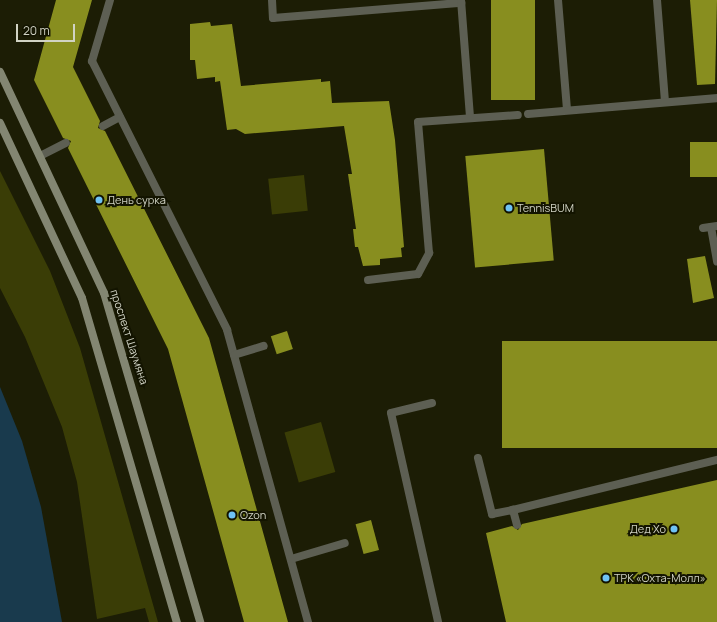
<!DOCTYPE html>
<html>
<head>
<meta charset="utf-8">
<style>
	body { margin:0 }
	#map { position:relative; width:717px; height:622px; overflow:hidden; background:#1c1d05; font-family:Manrope,sans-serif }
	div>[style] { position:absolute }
	.green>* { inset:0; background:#3a3d06; transform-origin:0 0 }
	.water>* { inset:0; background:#193a4d }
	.building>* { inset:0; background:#888e1f; transform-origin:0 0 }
	.lane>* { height:8px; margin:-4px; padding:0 4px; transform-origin:4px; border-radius:4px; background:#5d5f53 }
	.secondary>* { height:8px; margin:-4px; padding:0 4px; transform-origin:4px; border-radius:4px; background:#838672 }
	.dots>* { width:11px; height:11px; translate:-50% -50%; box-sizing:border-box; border:2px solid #131400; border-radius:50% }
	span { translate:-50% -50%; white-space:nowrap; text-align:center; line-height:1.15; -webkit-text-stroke:4px #131400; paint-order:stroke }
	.poi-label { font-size:11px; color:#d1d3c4 }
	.left { translate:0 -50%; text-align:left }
	.right { translate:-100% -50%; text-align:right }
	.street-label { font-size:11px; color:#d1d3c4 }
	.scale { position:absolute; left:16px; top:24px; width:59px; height:18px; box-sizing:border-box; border:2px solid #d1d3c4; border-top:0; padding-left:5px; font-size:12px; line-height:14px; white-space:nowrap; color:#d1d3c4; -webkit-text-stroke:3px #131400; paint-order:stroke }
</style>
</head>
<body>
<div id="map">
	<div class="green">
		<div style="clip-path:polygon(0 171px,50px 271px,80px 348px,158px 622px,149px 622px,145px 608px,97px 619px,77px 482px,62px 427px,25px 337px,0 288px)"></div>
		<div style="left:304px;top:175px;width:36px;height:36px;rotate:84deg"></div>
		<div style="left:321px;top:422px;width:52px;height:38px;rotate:74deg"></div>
	</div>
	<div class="water">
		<div style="clip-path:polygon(0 387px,22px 441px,41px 507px,62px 622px,0 622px)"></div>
	</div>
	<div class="building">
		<div style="clip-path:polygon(56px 0,92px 0,73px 67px,100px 121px,98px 128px,105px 131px,209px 338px,288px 622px,244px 622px,168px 349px,68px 148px,71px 141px,63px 138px,34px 80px)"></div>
		<div style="left:491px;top:0;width:44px;height:100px"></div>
		<div style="clip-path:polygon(690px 0,717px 0,715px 84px,697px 85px)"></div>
		<div style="clip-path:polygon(210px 22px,211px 26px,232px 24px,241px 86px,321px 79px,321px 82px,330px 81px,332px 103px,389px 101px,395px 140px,404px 247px,401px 248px,402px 257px,380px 259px,380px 265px,363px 266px,358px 247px,355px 247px,353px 229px,356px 229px,348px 174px,352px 174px,344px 126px,245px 134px,236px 129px,227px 130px,220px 81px,215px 82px,215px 77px,197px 79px,195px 60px,190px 60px,190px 24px)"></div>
		<div style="left:717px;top:142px;width:35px;height:27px;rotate:90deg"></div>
		<div style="left:544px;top:149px;width:112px;height:79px;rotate:85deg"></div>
		<div style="clip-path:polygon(705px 256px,714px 298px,693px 303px,687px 259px)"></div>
		<div style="left:287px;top:331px;width:19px;height:17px;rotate:72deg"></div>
		<div style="left:717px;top:341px;width:107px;height:215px;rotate:90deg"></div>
		<div style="clip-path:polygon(717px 480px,717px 622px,506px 622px,486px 533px,512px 526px,518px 530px,522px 524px)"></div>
		<div style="left:371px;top:520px;width:31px;height:16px;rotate:75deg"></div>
	</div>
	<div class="lane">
		<div style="left:110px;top:0;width:64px;rotate:106.4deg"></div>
		<div style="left:92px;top:61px;width:301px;rotate:63.3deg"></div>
		<div style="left:227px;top:330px;width:303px;rotate:74.5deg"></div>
		<div style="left:272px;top:0;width:18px;rotate:87deg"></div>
		<div style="left:273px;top:18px;width:189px;rotate:-4.6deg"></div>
		<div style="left:461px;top:0;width:118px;rotate:85.6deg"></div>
		<div style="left:558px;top:0;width:110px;rotate:85.3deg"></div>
		<div style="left:657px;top:0;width:102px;rotate:85.5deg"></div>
		<div style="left:528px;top:114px;width:190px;rotate:-4.8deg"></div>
		<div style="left:103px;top:126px;width:19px;rotate:-28deg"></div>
		<div style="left:40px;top:156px;width:29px;rotate:-27deg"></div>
		<div style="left:711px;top:227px;width:35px;rotate:80deg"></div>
		<div style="left:703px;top:228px;width:14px;rotate:-8deg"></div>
		<div style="left:368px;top:280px;width:50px;rotate:-6.8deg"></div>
		<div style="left:418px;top:274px;width:24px;rotate:-62deg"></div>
		<div style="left:429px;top:253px;width:131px;rotate:-94.8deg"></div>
		<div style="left:418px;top:122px;width:100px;rotate:-4deg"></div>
		<div style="left:234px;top:355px;width:31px;rotate:-17deg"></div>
		<div style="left:432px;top:403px;width:42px;rotate:166.3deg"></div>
		<div style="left:391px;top:413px;width:214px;rotate:77.3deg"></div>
		<div style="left:478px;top:458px;width:58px;rotate:76deg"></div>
		<div style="left:492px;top:514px;width:21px;rotate:-11deg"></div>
		<div style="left:517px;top:525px;width:16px;rotate:-105deg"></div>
		<div style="left:513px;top:510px;width:210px;rotate:-13.8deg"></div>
		<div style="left:291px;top:559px;width:56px;rotate:-16.5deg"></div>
	</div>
	<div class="secondary">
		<div style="left:0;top:72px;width:244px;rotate:64.8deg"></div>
		<div style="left:104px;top:293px;width:343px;rotate:73.7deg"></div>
		<div style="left:0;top:123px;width:193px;rotate:64.9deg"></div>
		<div style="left:82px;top:298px;width:338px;rotate:73.7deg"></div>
	</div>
	<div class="dots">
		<div style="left:99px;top:200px;background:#6fc2f4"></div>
		<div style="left:509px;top:208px;background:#6fc2f4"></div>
		<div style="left:232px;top:515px;background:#6fc2f4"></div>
		<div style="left:674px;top:529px;background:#6fc2f4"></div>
		<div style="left:606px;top:578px;background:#6fc2f4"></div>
	</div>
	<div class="poi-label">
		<span class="left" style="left:107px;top:200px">День сурка</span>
		<span class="left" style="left:517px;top:208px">TennisBUM</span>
		<span class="left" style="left:240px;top:515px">Ozon</span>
		<span class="right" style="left:666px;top:529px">Дед Хо</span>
		<span class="left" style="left:614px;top:578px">ТРК «Охта-Молл»</span>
	</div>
	<div class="street-label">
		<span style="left:129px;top:337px;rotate:72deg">проспект Шаумяна</span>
	</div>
	<div class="scale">20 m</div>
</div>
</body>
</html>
